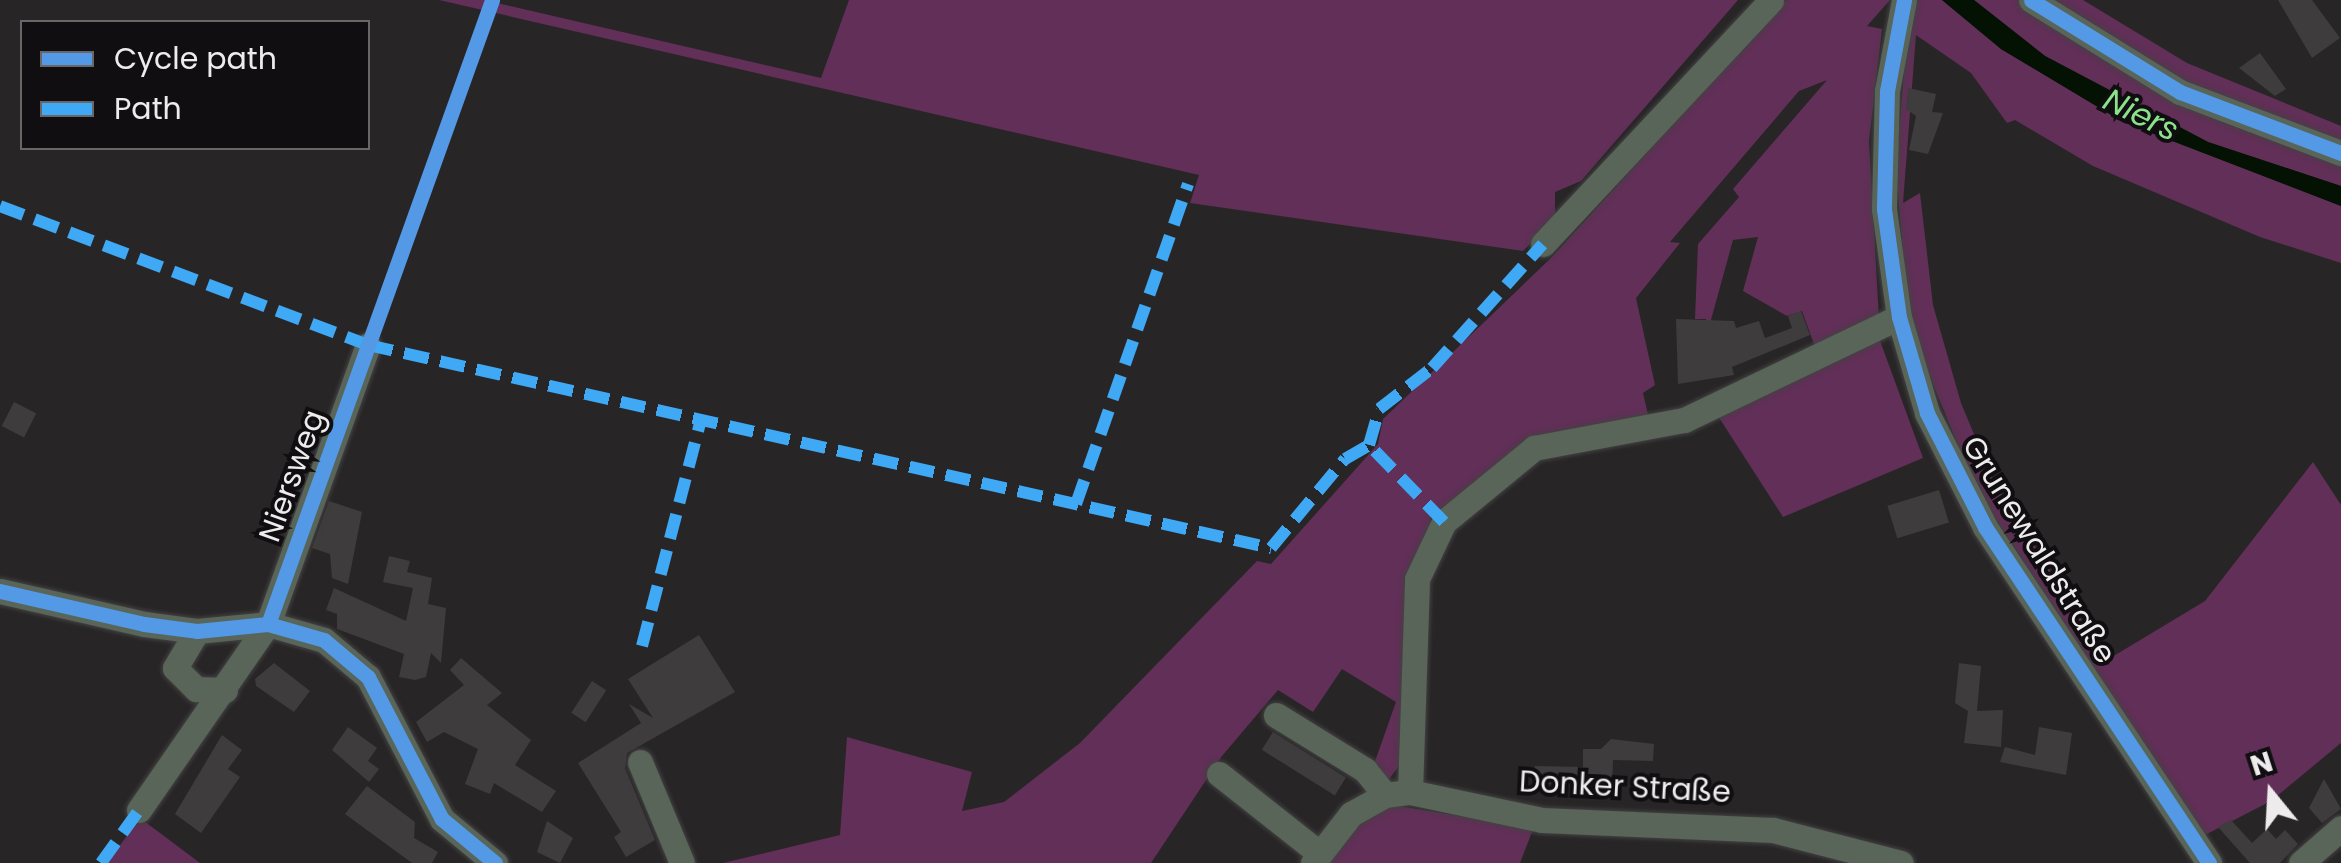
<!DOCTYPE html>
<html>
<head>
<meta charset="utf-8">
<style>
	body { margin:0 }
	#map { position:relative; width:2341px; height:863px; overflow:hidden; background:#282527; font-family:Poppins,sans-serif }
	div>[style] { position:absolute }
	.green>* { inset:0; background:#612f57 }
	.water>* { inset:0; background:#041204 }
	.building>* { inset:0; background:#3e3c3d; transform-origin:0 0 }
	.roads { filter:drop-shadow(0 0 2px #434243) drop-shadow(0 0 2px #434243) }
	.minor>* { height:25px; margin:-12.5px; padding:0 12.5px; transform-origin:12.5px; border-radius:12.5px; background:#586558 }
	.quiet>* { height:12px; margin-top:-6px; transform-origin:0; background:repeating-linear-gradient(90deg,#3fa9f5 0 25px,transparent 0 37px) }
	.cycleway>* { height:15px; margin:-7.5px; padding:0 7.5px; transform-origin:7.5px; border-radius:7.5px; background:#5399e6 }
	span { translate:-50% -50%; white-space:nowrap; text-align:center; line-height:1.15; -webkit-text-stroke:8px #100e10; paint-order:stroke }
	.street-label { font-size:30px; color:#eeebed }
	.water-label { font-size:32px; color:#8ae38b; font-style:italic }
	.legend { position:absolute; left:20px; top:20px; width:350px; height:130px; box-sizing:border-box; background:#100e10; border:2px solid #696668; margin:0; padding:12px 18px; list-style:none; font-size:30px; color:#eeebed }
	.legend li { display:flex; align-items:center; gap:20px; height:50px }
	.legend b { width:50px; border:2px solid #696668 }
	.north { position:absolute; left:2221px; top:743px; width:100px; height:100px; -webkit-text-stroke:8px #100e10; paint-order:stroke; rotate:342deg; font-size:28px; font-weight:700; line-height:40px; text-align:center; color:#eeebed }
	.north::after { content:''; display:block; margin:auto; width:35px; height:45px; background:#eeebed; clip-path:polygon(50% 0,100% 100%,50% 72%,0 100%) }
</style>
</head>
<body>
<div id="map">
	<div class="green">
		<div style="clip-path:polygon(439px 0,484px 0,821px 78px,849px 0,1738px 0,1581px 181px,1555px 192px,1555px 218px,1523px 251px,1190px 203px,1199px 175px)"></div>
		<div style="clip-path:polygon(1786px 0,1890px 0,1867px 26px,1882px 29px,1869px 141px,1879px 320px,1815px 347px,1802px 311px,1787px 316px,1743px 291px,1758px 237px,1733px 240px,1706px 338px,1706px 319px,1695px 319px,1698px 244px,1739px 197px,1733px 189px,1827px 80px,1799px 91px,1670px 242px,1680px 243px,1636px 298px,1655px 385px,1643px 393px,1650px 423px,1557px 436px,1431px 516px,1405px 758px,1390px 778px,1368px 781px,1396px 702px,1342px 669px,1313px 712px,1278px 690px,1222px 756px,1151px 863px,723px 863px,840px 835px,847px 737px,972px 772px,962px 811px,1004px 802px,1080px 743px,1257px 561px,1271px 564px,1378px 444px,1383px 419px,1553px 256px)"></div>
		<div style="clip-path:polygon(1917px 0,1942px 0,2001px 49px,2123px 122px,2341px 206px,2341px 263px,2260px 237px,2093px 166px,2015px 120px,2007px 123px,1971px 73px,1916px 35px,1903px 203px,1920px 193px,1933px 305px,1961px 403px,1994px 482px,2107px 660px,2205px 601px,2313px 462px,2341px 505px,2341px 743px,2271px 801px,2205px 835px,1977px 491px,1923px 360px,1907px 301px,1896px 169px,1909px 12px)"></div>
		<div style="clip-path:polygon(1974px 0,2020px 0,2341px 157px,2341px 186px,2208px 142px,2045px 56px)"></div>
		<div style="clip-path:polygon(2042px 0,2083px 0,2187px 63px,2341px 126px,2341px 147px,2193px 92px)"></div>
		<div style="clip-path:polygon(1879px 338px,1923px 458px,1783px 517px,1718px 416px)"></div>
		<div style="clip-path:polygon(1386px 804px,1528px 827px,1532px 832px,1520px 863px,1326px 863px,1348px 827px)"></div>
		<div style="clip-path:polygon(140px 818px,200px 863px,107px 863px)"></div>
	</div>
	<div class="water">
		<div style="clip-path:polygon(1942px 0,1974px 0,2045px 56px,2208px 142px,2341px 186px,2341px 206px,2123px 122px,2001px 49px)"></div>
	</div>
	<div class="building">
		<div style="clip-path:polygon(2278px 0,2312px 0,2340px 38px,2312px 58px)"></div>
		<div style="clip-path:polygon(2260px 53px,2286px 89px,2275px 96px,2239px 68px)"></div>
		<div style="clip-path:polygon(1908px 88px,1936px 94px,1932px 112px,1943px 113px,1928px 154px,1909px 150px,1916px 116px,1906px 109px)"></div>
		<div style="clip-path:polygon(1801px 311px,1810px 335px,1732px 367px,1734px 375px,1678px 384px,1676px 319px,1734px 321px,1736px 328px,1759px 321px,1765px 338px,1792px 328px,1788px 316px)"></div>
		<div style="left:14px;top:402px;width:25px;height:27px;rotate:27deg"></div>
		<div style="left:1939px;top:490px;width:34px;height:54px;rotate:73deg"></div>
		<div style="clip-path:polygon(329px 501px,362px 512px,348px 584px,332px 578px,330px 554px,312px 548px)"></div>
		<div style="clip-path:polygon(389px 556px,410px 561px,407px 572px,432px 578px,428px 604px,446px 608px,441px 663px,431px 653px,426px 677px,415px 680px,399px 677px,404px 654px,337px 629px,337px 614px,326px 610px,334px 588px,406px 621px,413px 588px,383px 582px)"></div>
		<div style="clip-path:polygon(699px 635px,735px 692px,627px 753px,625px 768px,655px 840px,626px 857px,614px 837px,621px 832px,578px 763px,641px 723px,629px 704px,653px 718px,628px 679px)"></div>
		<div style="clip-path:polygon(461px 658px,502px 693px,487px 705px,531px 740px,515px 765px,556px 791px,542px 812px,494px 783px,490px 794px,465px 784px,478px 749px,444px 732px,427px 742px,416px 722px,464px 685px,450px 670px)"></div>
		<div style="clip-path:polygon(274px 663px,310px 691px,294px 712px,256px 686px,255px 679px)"></div>
		<div style="clip-path:polygon(1959px 663px,1981px 666px,1977px 711px,2003px 710px,2001px 747px,1964px 743px,1968px 711px,1955px 703px)"></div>
		<div style="left:592px;top:681px;width:17px;height:38px;rotate:33deg"></div>
		<div style="clip-path:polygon(348px 727px,377px 748px,368px 761px,379px 769px,369px 782px,332px 750px)"></div>
		<div style="clip-path:polygon(2039px 727px,2072px 733px,2066px 775px,2000px 762px,2005px 747px,2035px 755px)"></div>
		<div style="left:1273px;top:732px;width:86px;height:21px;rotate:32deg"></div>
		<div style="clip-path:polygon(222px 735px,242px 750px,228px 769px,240px 777px,201px 833px,175px 814px)"></div>
		<div style="clip-path:polygon(1611px 739px,1654px 744px,1653px 761px,1613px 760px,1612px 792px,1599px 798px,1581px 797px,1581px 781px,1535px 785px,1535px 766px,1583px 767px,1583px 749px,1601px 749px)"></div>
		<div style="clip-path:polygon(2324px 779px,2341px 809px,2322px 823px,2309px 808px)"></div>
		<div style="clip-path:polygon(367px 786px,415px 822px,414px 838px,438px 852px,432px 863px,412px 863px,345px 814px)"></div>
		<div style="clip-path:polygon(2231px 820px,2252px 843px,2267px 829px,2276px 839px,2285px 830px,2298px 844px,2280px 863px,2250px 863px,2218px 827px)"></div>
		<div style="clip-path:polygon(547px 821px,573px 838px,560px 863px,537px 852px)"></div>
	</div>
	<div class="roads">
		<div class="minor">
			<div style="left:1904px;top:0;width:93px;rotate:100.6deg"></div>
			<div style="left:1887px;top:91px;width:118px;rotate:91.5deg"></div>
			<div style="left:1884px;top:209px;width:109px;rotate:82.1deg"></div>
			<div style="left:1899px;top:317px;width:100px;rotate:73.7deg"></div>
			<div style="left:1927px;top:413px;width:128px;rotate:63deg"></div>
			<div style="left:1985px;top:527px;width:404px;rotate:56.3deg"></div>
			<div style="left:2031px;top:0;width:175px;rotate:31.7deg"></div>
			<div style="left:2180px;top:92px;width:172px;rotate:20.8deg"></div>
			<div style="left:1543px;top:244px;width:334px;rotate:-46.9deg"></div>
			<div style="left:0;top:591px;width:148px;rotate:12.9deg"></div>
			<div style="left:144px;top:624px;width:53px;rotate:7.5deg"></div>
			<div style="left:197px;top:631px;width:71px;rotate:-5.6deg"></div>
			<div style="left:268px;top:624px;width:58px;rotate:15.9deg"></div>
			<div style="left:324px;top:640px;width:57px;rotate:40.1deg"></div>
			<div style="left:368px;top:677px;width:160px;rotate:62.5deg"></div>
			<div style="left:442px;top:819px;width:69px;rotate:39.7deg"></div>
			<div style="left:197px;top:631px;width:43px;rotate:120.7deg"></div>
			<div style="left:175px;top:668px;width:30px;rotate:45deg"></div>
			<div style="left:196px;top:689px;width:29px;rotate:2deg"></div>
			<div style="left:1276px;top:715px;width:105px;rotate:31.7deg"></div>
			<div style="left:1365px;top:770px;width:32px;rotate:51deg"></div>
			<div style="left:640px;top:762px;width:109px;rotate:67.4deg"></div>
			<div style="left:1219px;top:774px;width:127px;rotate:38.3deg"></div>
			<div style="left:1410px;top:792px;width:213px;rotate:-88.1deg"></div>
			<div style="left:1417px;top:579px;width:63px;rotate:-64.7deg"></div>
			<div style="left:1444px;top:522px;width:117px;rotate:-39.4deg"></div>
			<div style="left:1534px;top:448px;width:153px;rotate:-10.6deg"></div>
			<div style="left:1684px;top:420px;width:238px;rotate:-25.6deg"></div>
			<div style="left:139px;top:810px;width:226px;rotate:-55.3deg"></div>
			<div style="left:268px;top:624px;width:296px;rotate:-70.3deg"></div>
			<div style="left:1313px;top:863px;width:62px;rotate:-52.2deg"></div>
			<div style="left:1351px;top:814px;width:39px;rotate:-29deg"></div>
			<div style="left:1385px;top:795px;width:25px;rotate:-7deg"></div>
			<div style="left:1410px;top:792px;width:135px;rotate:12deg"></div>
			<div style="left:1542px;top:820px;width:231px;rotate:2.5deg"></div>
			<div style="left:1773px;top:830px;width:132px;rotate:14.5deg"></div>
			<div style="left:2301px;top:863px;width:53px;rotate:-41.2deg"></div>
		</div>
	</div>
	<div class="quiet">
		<div style="left:0;top:206px;width:393px;rotate:20.7deg"></div>
		<div style="left:368px;top:345px;width:926px;rotate:12.67deg"></div>
		<div style="left:1271px;top:548px;width:116px;rotate:-50.3deg"></div>
		<div style="left:1345px;top:459px;width:28px;rotate:-30deg"></div>
		<div style="left:1076px;top:504px;width:339px;rotate:-70.7deg"></div>
		<div style="left:1444px;top:522px;width:107px;rotate:-134.2deg"></div>
		<div style="left:1369px;top:445px;width:37px;rotate:-74deg"></div>
		<div style="left:1379px;top:409px;width:67px;rotate:-37.7deg"></div>
		<div style="left:1432px;top:368px;width:166px;rotate:-48.2deg"></div>
		<div style="left:642px;top:646px;width:234px;rotate:-75.4deg"></div>
		<div style="left:101px;top:863px;width:65px;rotate:-54.4deg"></div>
	</div>
	<div class="cycleway">
		<div style="left:1904px;top:0;width:93px;rotate:100.6deg"></div>
		<div style="left:1887px;top:91px;width:118px;rotate:91.5deg"></div>
		<div style="left:1884px;top:209px;width:109px;rotate:82.1deg"></div>
		<div style="left:1899px;top:317px;width:100px;rotate:73.7deg"></div>
		<div style="left:1927px;top:413px;width:128px;rotate:63deg"></div>
		<div style="left:1985px;top:527px;width:404px;rotate:56.3deg"></div>
		<div style="left:2031px;top:0;width:175px;rotate:31.7deg"></div>
		<div style="left:2180px;top:92px;width:172px;rotate:20.8deg"></div>
		<div style="left:0;top:591px;width:148px;rotate:12.9deg"></div>
		<div style="left:144px;top:624px;width:53px;rotate:7.5deg"></div>
		<div style="left:197px;top:631px;width:71px;rotate:-5.6deg"></div>
		<div style="left:268px;top:624px;width:58px;rotate:15.9deg"></div>
		<div style="left:324px;top:640px;width:57px;rotate:40.1deg"></div>
		<div style="left:368px;top:677px;width:160px;rotate:62.5deg"></div>
		<div style="left:442px;top:819px;width:69px;rotate:39.7deg"></div>
		<div style="left:268px;top:624px;width:663px;rotate:-70.25deg"></div>
	</div>
	<div class="street-label">
		<span style="left:292px;top:476px;rotate:-70deg">Niersweg</span>
		<span style="left:2039px;top:550px;rotate:58deg">Grunewaldstraße</span>
		<span style="left:1625px;top:787px;rotate:3deg">Donker Straße</span>
	</div>
	<div class="water-label">
		<span style="left:2141px;top:115px;rotate:26deg">Niers</span>
	</div>
	<ul class="legend">
	<li><b style="height:12px;background:#5399e6"></b>Cycle path</li>
	<li><b style="height:12px;background:#3fa9f5"></b>Path</li>
	</ul>
	<div class="north">N</div>
</div>
</body>
</html>
